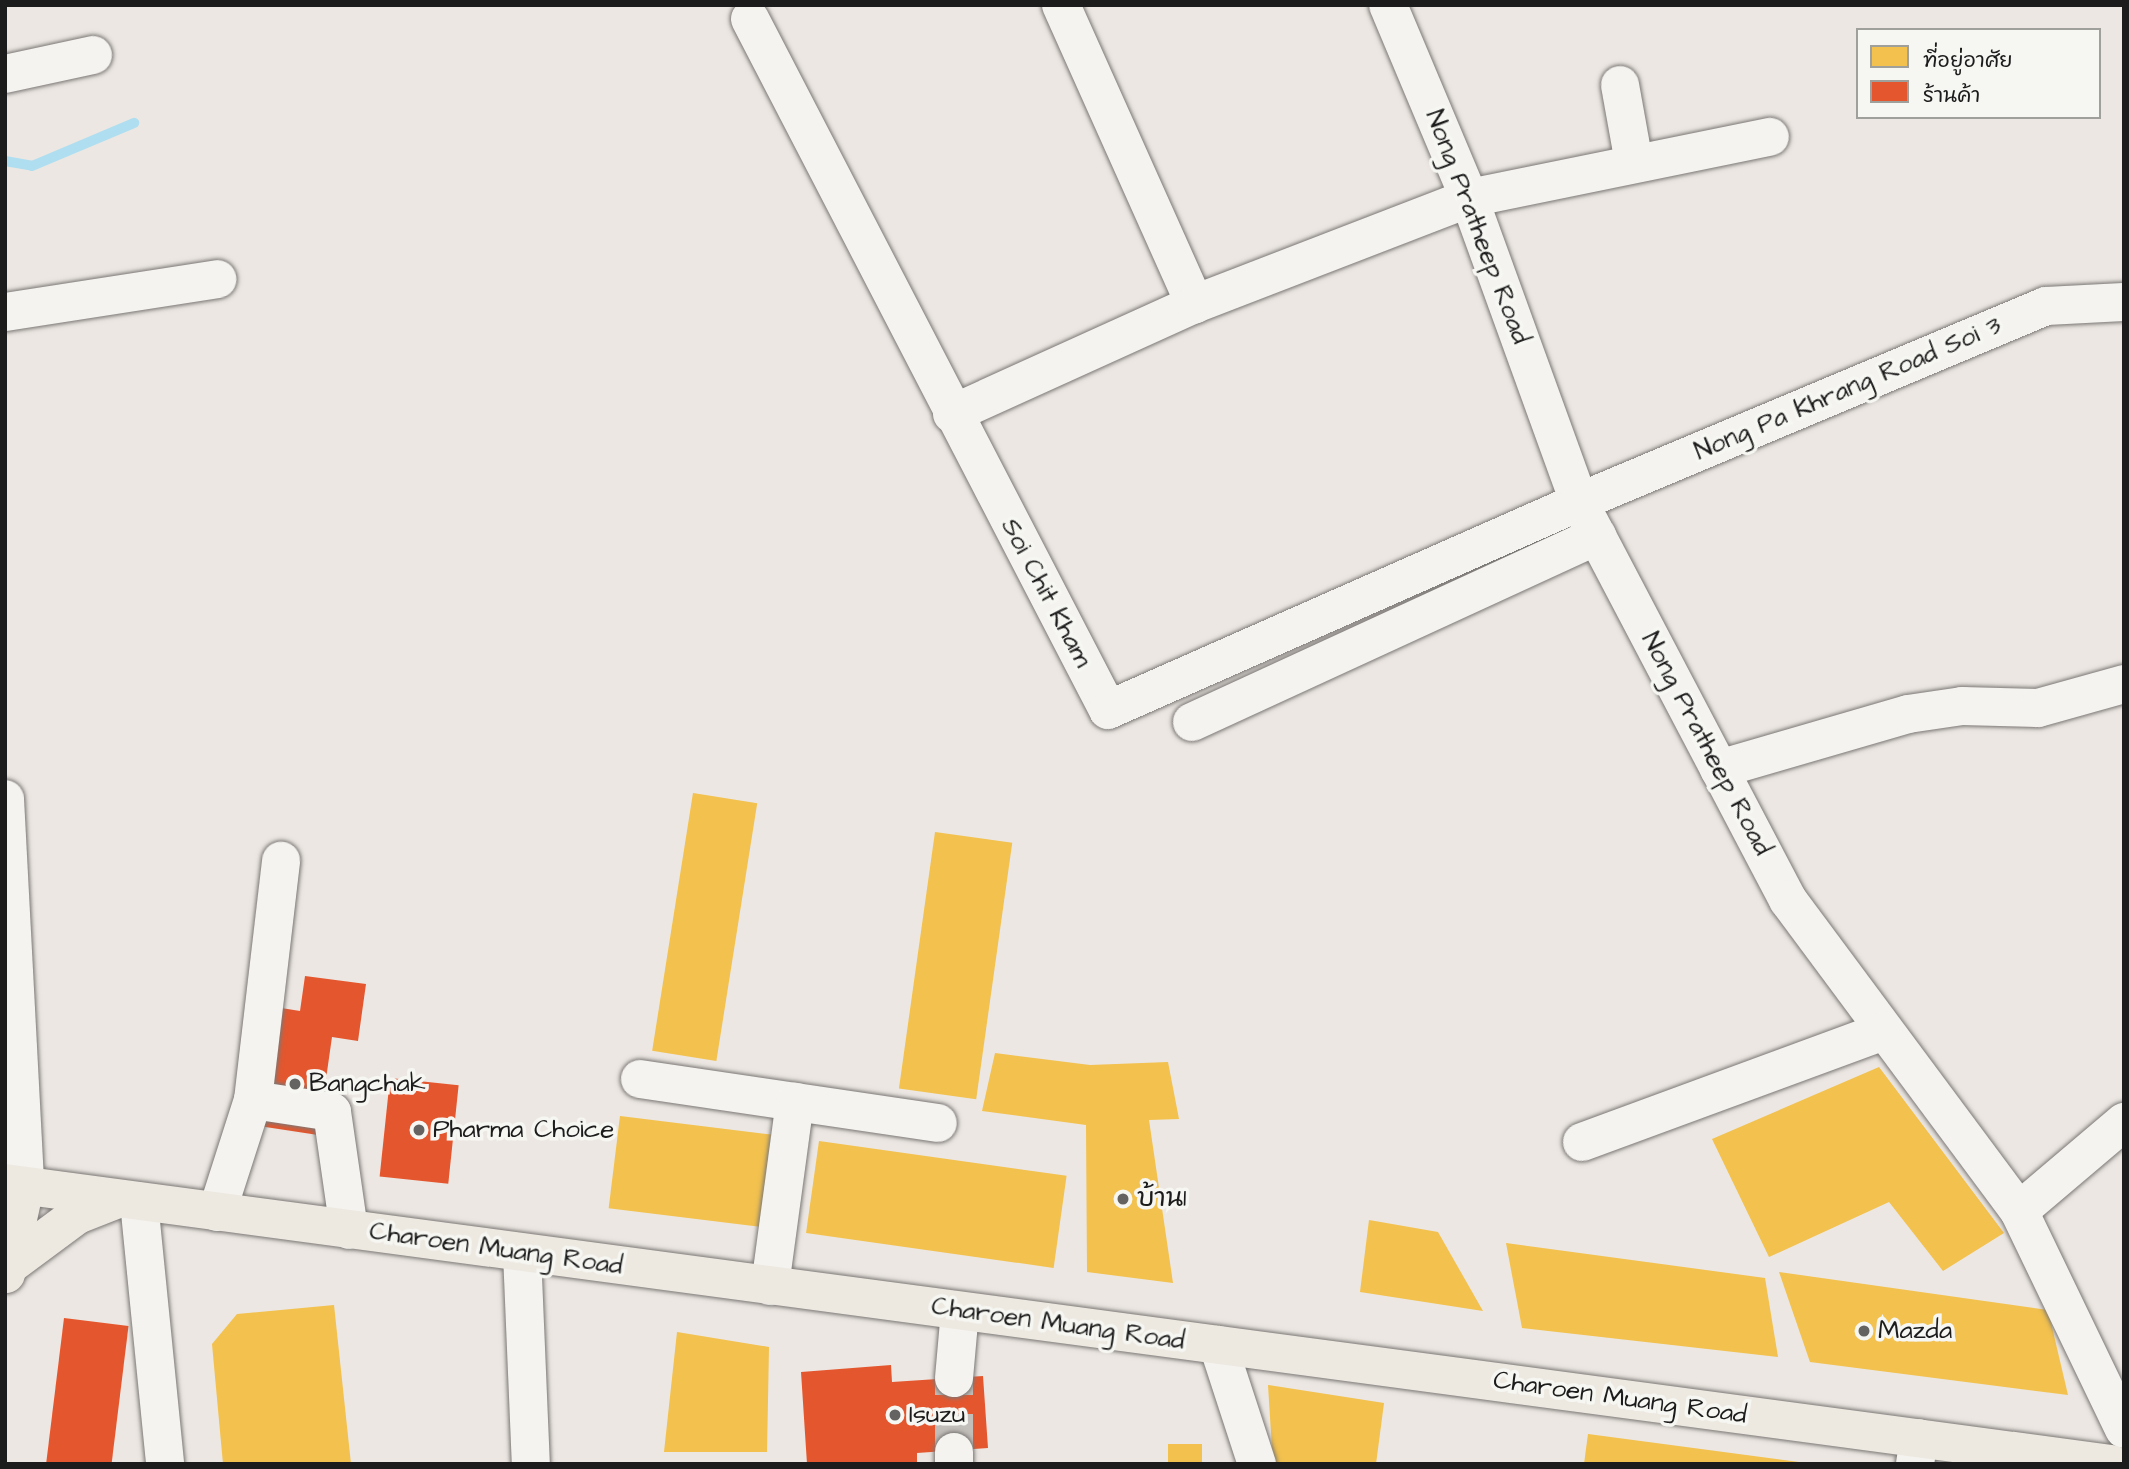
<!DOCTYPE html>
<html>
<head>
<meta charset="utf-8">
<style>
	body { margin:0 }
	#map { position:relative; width:2129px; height:1469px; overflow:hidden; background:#ece7e2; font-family:"Architects Daughter","Playpen Sans Thai",sans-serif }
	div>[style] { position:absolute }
	.homes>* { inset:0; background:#f2c14e; transform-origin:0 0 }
	.shops>* { inset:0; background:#e4572e; transform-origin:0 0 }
	.stream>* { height:10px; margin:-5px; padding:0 5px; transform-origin:5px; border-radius:5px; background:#aedef0 }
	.minor-tunnel>* { height:38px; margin-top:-19px; transform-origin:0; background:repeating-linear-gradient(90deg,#c2beba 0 38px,transparent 0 57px) }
	.roads { filter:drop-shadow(0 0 2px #7a7775) drop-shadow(0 0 2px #7a7775) }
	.minor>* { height:38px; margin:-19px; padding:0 19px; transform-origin:19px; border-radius:19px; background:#f4f3f0 }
	.major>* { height:38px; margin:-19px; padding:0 19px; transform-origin:19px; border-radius:19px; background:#ede9e1 }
	.dots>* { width:19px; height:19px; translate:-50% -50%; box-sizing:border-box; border:4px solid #f6f6f2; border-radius:50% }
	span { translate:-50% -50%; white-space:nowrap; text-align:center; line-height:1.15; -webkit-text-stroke:7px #f6f6f2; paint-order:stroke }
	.street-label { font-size:26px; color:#1c1c1c }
	.poi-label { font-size:26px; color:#1c1c1c }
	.left { translate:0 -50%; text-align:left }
	.frame { position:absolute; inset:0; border:7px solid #1c1c1c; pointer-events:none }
	.legend { position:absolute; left:1856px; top:28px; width:245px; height:91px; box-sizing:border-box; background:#f6f6f2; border:2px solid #9f9f9c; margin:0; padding:9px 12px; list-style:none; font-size:21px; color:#1c1c1c }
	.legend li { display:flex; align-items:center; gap:14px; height:35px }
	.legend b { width:35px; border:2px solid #9f9f9c }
</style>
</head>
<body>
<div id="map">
	<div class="homes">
		<div style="left:693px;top:793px;width:65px;height:261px;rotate:9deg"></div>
		<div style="left:935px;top:832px;width:78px;height:259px;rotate:8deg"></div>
		<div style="clip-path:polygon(995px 1053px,1090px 1065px,1168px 1062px,1179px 1119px,1149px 1120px,1173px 1283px,1087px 1272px,1086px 1125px,982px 1111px)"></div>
		<div style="clip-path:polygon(1879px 1067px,2004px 1233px,1943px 1271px,1889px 1202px,1769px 1257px,1712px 1139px)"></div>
		<div style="left:620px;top:1116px;width:152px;height:93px;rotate:7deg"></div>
		<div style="left:819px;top:1141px;width:250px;height:93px;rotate:8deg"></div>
		<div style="clip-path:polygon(1369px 1220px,1438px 1232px,1483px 1311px,1360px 1292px)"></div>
		<div style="clip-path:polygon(1506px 1243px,1765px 1278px,1778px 1357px,1522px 1328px)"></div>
		<div style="clip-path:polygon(1779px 1272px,2048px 1310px,2068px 1395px,1810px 1362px)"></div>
		<div style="clip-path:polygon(334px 1305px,351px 1464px,223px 1464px,212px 1344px,237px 1314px)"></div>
		<div style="clip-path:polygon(677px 1332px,769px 1347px,767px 1452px,664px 1452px)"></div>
		<div style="clip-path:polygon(1268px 1385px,1384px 1403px,1376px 1464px,1273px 1464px)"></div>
		<div style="clip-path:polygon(1588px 1434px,1799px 1462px,1799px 1464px,1584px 1464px)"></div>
		<div style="left:1168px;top:1444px;width:34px;height:20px"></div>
	</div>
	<div class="shops">
		<div style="clip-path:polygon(305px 976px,366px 984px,358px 1041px,332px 1037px,318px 1135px,259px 1126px,275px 1007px,300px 1011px)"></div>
		<div style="left:390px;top:1078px;width:69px;height:99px;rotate:6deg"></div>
		<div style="left:64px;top:1318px;width:65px;height:147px;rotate:7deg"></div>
		<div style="clip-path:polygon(891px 1365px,892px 1382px,983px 1376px,988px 1448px,917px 1453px,917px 1464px,807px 1464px,801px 1372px)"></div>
	</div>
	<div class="stream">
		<div style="left:5px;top:161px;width:27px;rotate:10deg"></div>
		<div style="left:32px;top:166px;width:111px;rotate:-22.9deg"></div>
	</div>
	<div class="minor-tunnel">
		<div style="left:954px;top:1452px;width:74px;rotate:-90deg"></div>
	</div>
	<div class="roads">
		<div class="minor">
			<div style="left:1061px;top:5px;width:328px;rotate:65.9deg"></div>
			<div style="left:1388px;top:5px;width:209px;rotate:67.2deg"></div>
			<div style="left:1469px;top:198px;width:323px;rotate:70.1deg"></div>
			<div style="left:1579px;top:502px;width:450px;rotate:62.3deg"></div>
			<div style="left:1788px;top:900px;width:387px;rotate:53.4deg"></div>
			<div style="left:2019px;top:1211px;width:242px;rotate:64.3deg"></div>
			<div style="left:750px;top:19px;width:778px;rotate:62.61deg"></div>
			<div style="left:1108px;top:710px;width:515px;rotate:-23.83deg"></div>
			<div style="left:1579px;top:502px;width:506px;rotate:-22.77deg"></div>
			<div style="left:2046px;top:306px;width:78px;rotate:-2.9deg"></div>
			<div style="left:5px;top:74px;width:90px;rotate:-12.2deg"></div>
			<div style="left:1620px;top:85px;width:79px;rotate:79.8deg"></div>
			<div style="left:5px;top:312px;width:215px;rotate:-8.8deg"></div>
			<div style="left:952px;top:414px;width:267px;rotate:-24.4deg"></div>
			<div style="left:1195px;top:304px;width:294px;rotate:-21.1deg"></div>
			<div style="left:1469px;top:198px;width:307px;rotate:-11.5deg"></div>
			<div style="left:1192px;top:722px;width:446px;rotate:-24.7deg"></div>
			<div style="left:1719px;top:769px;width:197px;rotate:-16.2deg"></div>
			<div style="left:1908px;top:714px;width:55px;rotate:-8.4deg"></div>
			<div style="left:1962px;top:706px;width:76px;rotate:1.5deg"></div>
			<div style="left:2038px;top:708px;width:89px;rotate:-15.6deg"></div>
			<div style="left:5px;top:799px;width:389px;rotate:87deg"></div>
			<div style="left:640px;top:1079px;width:301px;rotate:8.4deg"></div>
			<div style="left:253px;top:1100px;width:241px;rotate:-83.3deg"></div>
			<div style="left:1582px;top:1142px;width:321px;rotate:-20.2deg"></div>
			<div style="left:139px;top:1202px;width:263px;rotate:84.3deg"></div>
			<div style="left:2019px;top:1211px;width:138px;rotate:-40.3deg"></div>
			<div style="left:217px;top:1212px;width:118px;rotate:-72.2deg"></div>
			<div style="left:253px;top:1100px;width:80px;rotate:8.6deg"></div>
			<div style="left:332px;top:1112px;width:119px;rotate:81.8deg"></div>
			<div style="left:522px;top:1253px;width:211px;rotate:87.6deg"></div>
			<div style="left:770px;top:1286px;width:186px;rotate:-82.3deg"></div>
			<div style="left:1218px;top:1345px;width:125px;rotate:71.9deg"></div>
			<div style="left:954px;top:1378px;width:67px;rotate:-84.9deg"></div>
			<div style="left:954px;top:1464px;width:12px;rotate:-90deg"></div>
			<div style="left:1915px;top:1464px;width:26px;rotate:-81deg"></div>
		</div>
		<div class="major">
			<div style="left:5px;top:1183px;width:2125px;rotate:7.6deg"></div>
			<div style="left:7px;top:1267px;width:87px;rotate:-36.6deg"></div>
			<div style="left:77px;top:1215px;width:41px;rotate:-21.5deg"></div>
			<div style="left:6px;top:1274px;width:89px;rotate:-77.7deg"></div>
		</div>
	</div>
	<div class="dots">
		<div style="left:295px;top:1084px;background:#656361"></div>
		<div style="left:419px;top:1130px;background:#656361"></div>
		<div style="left:1123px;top:1199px;background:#656361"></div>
		<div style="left:1864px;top:1331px;background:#656361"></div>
		<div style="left:895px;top:1415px;background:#656361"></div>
	</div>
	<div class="street-label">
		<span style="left:1477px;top:227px;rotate:69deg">Nong Pratheep Road</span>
		<span style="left:1848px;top:389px;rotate:-23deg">Nong Pa Khrang Road Soi 3</span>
		<span style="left:1046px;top:593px;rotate:62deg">Soi Chit Kham</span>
		<span style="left:1706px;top:744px;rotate:62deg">Nong Pratheep Road</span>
		<span style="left:496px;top:1249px;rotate:8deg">Charoen Muang Road</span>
		<span style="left:1058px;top:1324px;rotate:8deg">Charoen Muang Road</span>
		<span style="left:1620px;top:1398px;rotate:8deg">Charoen Muang Road</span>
	</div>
	<div class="poi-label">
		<span class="left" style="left:309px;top:1084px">Bangchak</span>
		<span class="left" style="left:433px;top:1130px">Pharma Choice</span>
		<span class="left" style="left:1137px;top:1199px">บ้าน1</span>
		<span class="left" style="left:1878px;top:1331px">Mazda</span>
		<span class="left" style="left:909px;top:1415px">Isuzu</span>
	</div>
	<div class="frame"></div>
	<ul class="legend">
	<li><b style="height:19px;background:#f2c14e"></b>ที่อยู่อาศัย</li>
	<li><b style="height:19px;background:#e4572e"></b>ร้านค้า</li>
	</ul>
</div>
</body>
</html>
